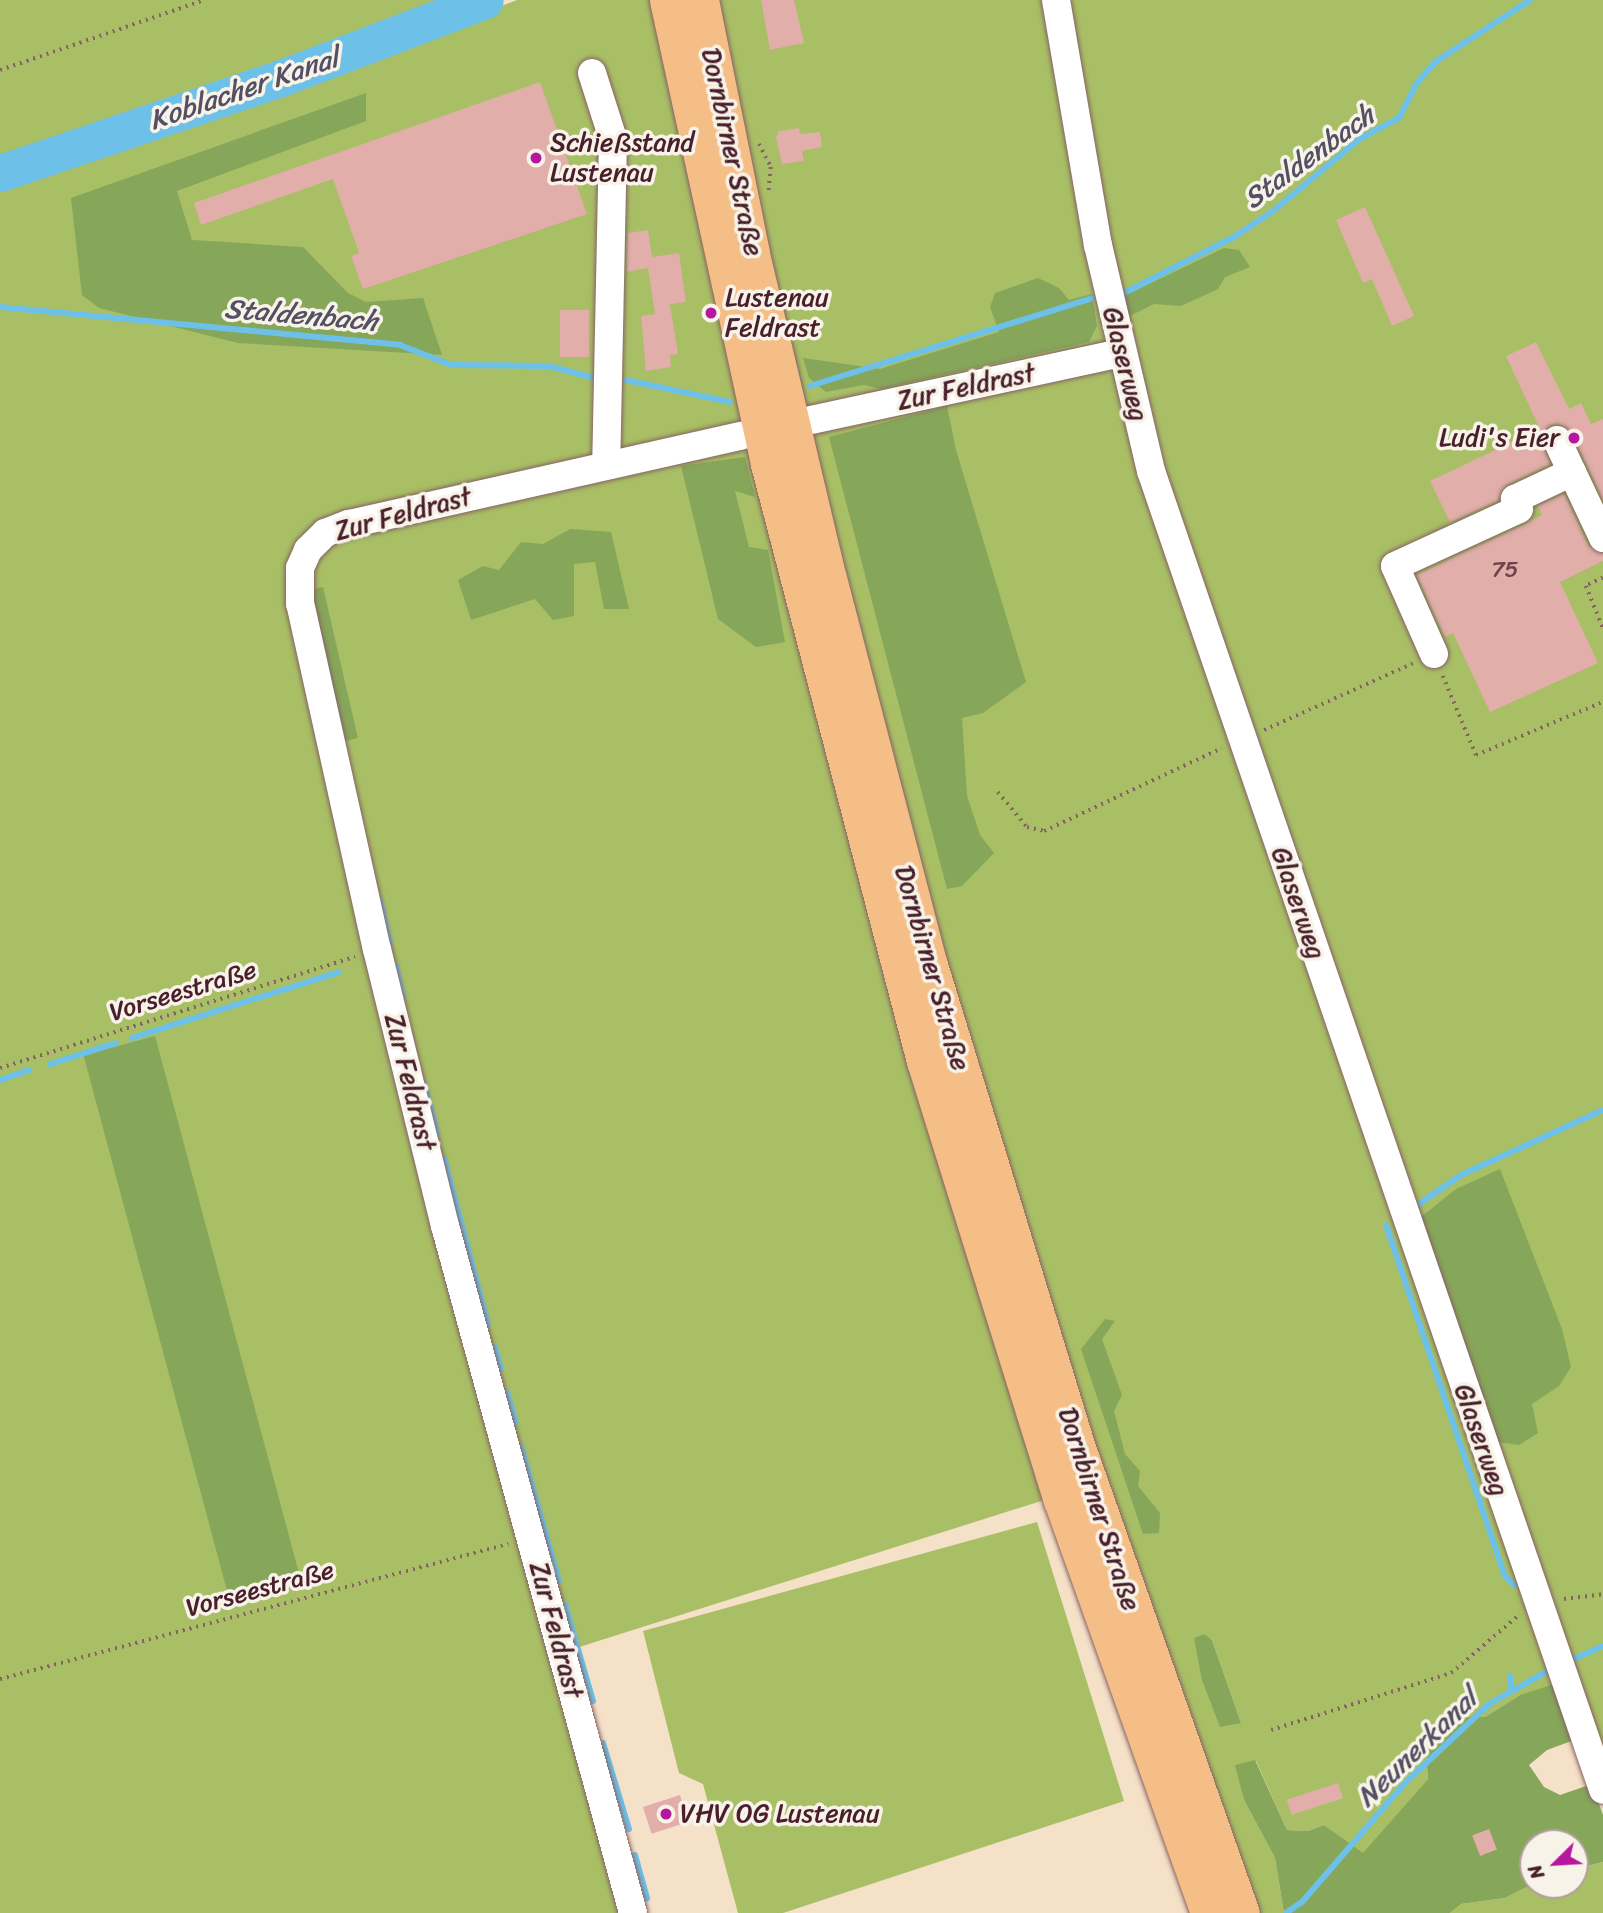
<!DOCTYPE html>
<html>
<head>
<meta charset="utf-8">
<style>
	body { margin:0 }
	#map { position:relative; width:1603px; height:1913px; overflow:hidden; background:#f5e0c8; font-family:Sriracha,sans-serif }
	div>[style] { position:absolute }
	.green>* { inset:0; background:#a8bf65 }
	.forest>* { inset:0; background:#86a65a; transform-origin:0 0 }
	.stream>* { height:6px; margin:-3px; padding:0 3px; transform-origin:3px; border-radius:3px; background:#6dc1e9 }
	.river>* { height:37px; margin:-18.5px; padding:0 18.5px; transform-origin:18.5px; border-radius:18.5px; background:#6dc1e9 }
	.building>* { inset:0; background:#e1aea9; transform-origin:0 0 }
	.path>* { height:3.5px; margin-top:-1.75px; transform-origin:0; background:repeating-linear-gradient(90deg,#866362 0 2px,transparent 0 7px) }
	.roads { filter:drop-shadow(0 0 2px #866362) drop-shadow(0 0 2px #866362) }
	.minor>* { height:28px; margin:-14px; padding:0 14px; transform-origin:14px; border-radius:14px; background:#fff }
	.major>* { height:35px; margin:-17.5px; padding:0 17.5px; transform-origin:17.5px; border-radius:17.5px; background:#f6be87 }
	.dots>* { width:19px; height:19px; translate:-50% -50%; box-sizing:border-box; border:4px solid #f7f3e8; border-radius:50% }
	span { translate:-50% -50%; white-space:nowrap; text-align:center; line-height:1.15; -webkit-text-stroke:7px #f7f3e8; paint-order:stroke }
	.number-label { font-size:23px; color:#70434a }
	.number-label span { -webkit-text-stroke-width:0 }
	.poi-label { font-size:26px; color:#4a1f2b }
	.left { translate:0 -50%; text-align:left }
	.right { translate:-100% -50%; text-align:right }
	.street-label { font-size:26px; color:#4a1f2b }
	.water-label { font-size:28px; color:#545064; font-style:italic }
	.north { position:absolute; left:1519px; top:1829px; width:70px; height:70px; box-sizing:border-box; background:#f7f3e8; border:2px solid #b29e9c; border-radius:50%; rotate:246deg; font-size:19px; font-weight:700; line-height:28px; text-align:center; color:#4a1f2b }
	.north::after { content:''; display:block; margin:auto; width:24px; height:32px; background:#b5179e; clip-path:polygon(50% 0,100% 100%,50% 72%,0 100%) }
</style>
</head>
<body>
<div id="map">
	<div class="green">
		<div style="clip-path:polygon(0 0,446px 0,0 162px)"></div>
		<div style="clip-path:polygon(evenodd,517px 0,1603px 0,1603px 1766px,1520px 1695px,1485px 1717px,1457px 1717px,1425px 1741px,1428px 1779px,1363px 1854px,1324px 1825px,1308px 1831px,1287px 1830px,1256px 1761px,1236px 1765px,1244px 1800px,1275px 1858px,1284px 1913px,1252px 1913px,1076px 1490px,573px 1649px,624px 1913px,0 1913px,0 188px,249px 101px,517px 0,1205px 1634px,1212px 1640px,1241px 1723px,1194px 1639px,1205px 1634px)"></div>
		<div style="clip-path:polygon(1037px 1522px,1124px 1801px,783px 1913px,738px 1913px,703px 1784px,679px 1773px,643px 1631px)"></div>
		<div style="clip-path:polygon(1603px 1862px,1603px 1913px,1450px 1913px,1461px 1904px,1505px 1898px,1533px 1884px,1575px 1885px,1575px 1869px)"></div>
	</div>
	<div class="forest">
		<div style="clip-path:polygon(366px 93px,366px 121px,177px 191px,192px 240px,303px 247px,348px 293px,366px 302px,423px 298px,442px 355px,238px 343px,99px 308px,82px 295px,71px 198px)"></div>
		<div style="clip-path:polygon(1224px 248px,1239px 250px,1250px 267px,1225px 277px,1218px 289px,1181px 306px,1154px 304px,1124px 319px,1120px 298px)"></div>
		<div style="clip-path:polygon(1038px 278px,1059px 288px,1069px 300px,1092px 294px,1097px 326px,1089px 342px,881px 389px,864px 385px,826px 392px,809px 378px,803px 358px,880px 369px,999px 332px,990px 307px,995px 293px)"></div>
		<div style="clip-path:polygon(947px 406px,956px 450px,1026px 682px,983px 713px,962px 718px,967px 796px,980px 835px,994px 853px,962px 886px,947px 889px,829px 437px)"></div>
		<div style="clip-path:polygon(745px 457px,755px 497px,735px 491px,749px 547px,768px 550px,785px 642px,756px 647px,718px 619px,681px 466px)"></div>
		<div style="clip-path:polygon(570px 529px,611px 532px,629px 609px,604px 609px,595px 562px,574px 564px,574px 616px,553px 620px,535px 599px,471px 620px,458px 580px,483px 566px,499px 570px,521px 542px,543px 544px)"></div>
		<div style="left:323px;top:587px;width:155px;height:14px;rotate:77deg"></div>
		<div style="left:155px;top:1036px;width:569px;height:74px;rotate:75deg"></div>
		<div style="clip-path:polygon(1500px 1169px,1562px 1329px,1571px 1367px,1559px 1386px,1532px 1404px,1538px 1433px,1519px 1445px,1497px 1442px,1421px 1217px,1456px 1189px)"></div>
		<div style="clip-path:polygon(1105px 1319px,1115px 1321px,1102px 1339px,1122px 1395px,1114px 1411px,1125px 1454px,1140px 1471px,1138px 1486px,1160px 1513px,1159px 1533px,1143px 1534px,1081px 1349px)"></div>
		<div style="clip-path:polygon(1205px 1634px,1212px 1640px,1241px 1723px,1220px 1727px,1202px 1680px,1194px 1638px)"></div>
		<div style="clip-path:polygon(1554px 1684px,1577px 1739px,1547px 1750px,1529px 1765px,1544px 1787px,1560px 1795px,1592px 1784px,1603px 1815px,1603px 1862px,1575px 1869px,1575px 1843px,1533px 1843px,1533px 1884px,1505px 1898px,1461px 1904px,1450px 1913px,1284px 1913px,1275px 1858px,1244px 1800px,1235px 1765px,1255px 1760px,1287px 1830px,1308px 1831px,1324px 1825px,1363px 1853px,1428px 1779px,1425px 1741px,1457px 1717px,1485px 1717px,1520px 1695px)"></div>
	</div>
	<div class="stream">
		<div style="left:1122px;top:294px;width:126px;rotate:-27deg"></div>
		<div style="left:1234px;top:237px;width:47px;rotate:-33.7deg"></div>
		<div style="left:1273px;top:211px;width:114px;rotate:-39.7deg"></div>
		<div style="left:1361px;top:138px;width:43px;rotate:-27.8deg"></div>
		<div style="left:1399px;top:118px;width:38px;rotate:-63deg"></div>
		<div style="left:1416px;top:84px;width:29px;rotate:-49deg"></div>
		<div style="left:1435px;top:62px;width:113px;rotate:-33.1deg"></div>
		<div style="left:0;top:307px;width:402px;rotate:5.4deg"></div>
		<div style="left:400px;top:345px;width:55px;rotate:21.4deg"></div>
		<div style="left:451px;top:365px;width:98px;rotate:0.6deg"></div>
		<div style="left:549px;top:366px;width:47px;rotate:14.9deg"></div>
		<div style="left:626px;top:380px;width:106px;rotate:11.9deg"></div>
		<div style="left:810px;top:386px;width:295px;rotate:-17.3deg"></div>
		<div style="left:380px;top:900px;width:44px;rotate:76.9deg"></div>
		<div style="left:396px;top:966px;width:32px;rotate:77deg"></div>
		<div style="left:132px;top:1038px;width:217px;rotate:-17.7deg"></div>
		<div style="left:50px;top:1064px;width:69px;rotate:-17.7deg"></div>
		<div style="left:0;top:1080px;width:31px;rotate:-19deg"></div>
		<div style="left:424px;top:1083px;width:51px;rotate:75.1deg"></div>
		<div style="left:444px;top:1158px;width:172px;rotate:75.2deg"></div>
		<div style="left:1419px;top:1204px;width:51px;rotate:-34.6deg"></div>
		<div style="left:1461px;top:1175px;width:156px;rotate:-24.6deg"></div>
		<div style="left:1386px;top:1225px;width:371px;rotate:71.3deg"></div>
		<div style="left:1505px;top:1576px;width:13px;rotate:45deg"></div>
		<div style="left:495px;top:1347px;width:23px;rotate:75deg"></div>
		<div style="left:507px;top:1392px;width:32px;rotate:74deg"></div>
		<div style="left:521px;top:1446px;width:140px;rotate:74.3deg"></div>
		<div style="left:565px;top:1604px;width:101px;rotate:73.9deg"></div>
		<div style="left:1567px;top:1662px;width:39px;rotate:-24deg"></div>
		<div style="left:1510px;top:1691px;width:15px;rotate:-90deg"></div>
		<div style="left:603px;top:1743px;width:90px;rotate:73.2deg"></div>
		<div style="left:635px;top:1855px;width:45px;rotate:74.4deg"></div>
		<div style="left:1286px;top:1913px;width:19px;rotate:-35deg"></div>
		<div style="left:1302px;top:1902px;width:157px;rotate:-49.1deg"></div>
		<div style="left:1405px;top:1783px;width:115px;rotate:-43.2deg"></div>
		<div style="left:1489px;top:1704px;width:73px;rotate:-29.4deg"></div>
	</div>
	<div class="river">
		<div style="left:0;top:173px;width:297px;rotate:-18.7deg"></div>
		<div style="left:281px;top:78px;width:218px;rotate:-20.9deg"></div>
	</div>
	<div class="building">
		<div style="clip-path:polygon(761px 0,794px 0,804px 43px,770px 50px)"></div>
		<div style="clip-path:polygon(540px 82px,587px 214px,363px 289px,351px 256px,359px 253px,333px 179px,201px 225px,194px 203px)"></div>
		<div style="clip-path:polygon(799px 128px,800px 134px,820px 132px,822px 147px,802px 151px,804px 161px,782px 164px,776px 137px,779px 131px)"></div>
		<div style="clip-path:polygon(1365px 207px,1414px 316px,1392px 326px,1372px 279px,1363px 283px,1336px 220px)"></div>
		<div style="clip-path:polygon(648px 230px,652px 257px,679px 253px,686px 302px,670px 304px,678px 354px,670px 355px,671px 367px,646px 371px,641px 316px,655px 314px,648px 268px,627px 272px,628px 233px)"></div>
		<div style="left:560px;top:310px;width:29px;height:47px"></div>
		<div style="clip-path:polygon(1536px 342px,1569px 409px,1581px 403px,1591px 424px,1603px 419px,1603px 499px,1572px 433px,1558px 423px,1549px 425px,1541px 438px,1550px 464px,1507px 484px,1497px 501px,1450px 522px,1430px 481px,1540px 429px,1506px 356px)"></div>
		<div style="clip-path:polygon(1564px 494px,1588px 546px,1603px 554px,1603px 561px,1560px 582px,1598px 663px,1490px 712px,1453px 633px,1445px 637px,1417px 575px,1526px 524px,1542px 515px,1538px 506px)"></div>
		<div style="left:1338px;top:1783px;width:16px;height:54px;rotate:72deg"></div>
		<div style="left:680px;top:1795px;width:28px;height:39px;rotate:72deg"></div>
		<div style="left:1489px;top:1829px;width:22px;height:18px;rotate:69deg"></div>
	</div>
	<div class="path">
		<div style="left:0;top:70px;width:217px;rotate:-18.9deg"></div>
		<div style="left:759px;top:144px;width:26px;rotate:62deg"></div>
		<div style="left:771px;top:167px;width:25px;rotate:95deg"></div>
		<div style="left:1603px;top:578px;width:19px;rotate:155deg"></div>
		<div style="left:1586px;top:586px;width:45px;rotate:68deg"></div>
		<div style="left:1443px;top:676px;width:86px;rotate:67.3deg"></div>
		<div style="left:1476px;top:755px;width:138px;rotate:-22.7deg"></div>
		<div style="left:1264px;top:730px;width:164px;rotate:-24.1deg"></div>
		<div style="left:998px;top:792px;width:45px;rotate:50.4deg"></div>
		<div style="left:1027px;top:827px;width:17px;rotate:13deg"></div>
		<div style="left:1044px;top:831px;width:196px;rotate:-25deg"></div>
		<div style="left:0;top:1068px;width:372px;rotate:-17.4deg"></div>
		<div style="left:1564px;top:1599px;width:39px;rotate:-7deg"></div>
		<div style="left:0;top:1679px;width:526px;rotate:-14.88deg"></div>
		<div style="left:1271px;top:1730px;width:189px;rotate:-17.6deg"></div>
		<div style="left:1451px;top:1673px;width:91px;rotate:-40.5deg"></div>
	</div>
	<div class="roads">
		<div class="minor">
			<div style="left:1056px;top:0;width:249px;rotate:80.3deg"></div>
			<div style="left:1098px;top:245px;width:232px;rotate:76.8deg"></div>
			<div style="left:1151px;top:471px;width:1394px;rotate:71.08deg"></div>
			<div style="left:592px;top:73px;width:69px;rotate:72.3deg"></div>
			<div style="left:613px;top:139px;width:326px;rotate:91.2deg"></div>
			<div style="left:811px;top:420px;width:316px;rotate:-12.2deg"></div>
			<div style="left:1557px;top:440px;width:35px;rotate:65deg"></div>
			<div style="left:1434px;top:654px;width:96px;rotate:-113.9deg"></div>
			<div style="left:1395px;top:566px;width:136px;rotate:-24.7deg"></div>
			<div style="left:1519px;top:509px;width:11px;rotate:-112deg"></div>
			<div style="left:1515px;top:499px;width:63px;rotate:-25.3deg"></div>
			<div style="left:1572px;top:472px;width:73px;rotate:64.8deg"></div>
			<div style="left:633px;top:1913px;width:712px;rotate:-105.3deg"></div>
			<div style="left:445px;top:1226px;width:284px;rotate:-103.8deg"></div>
			<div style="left:377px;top:950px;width:354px;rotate:-102.5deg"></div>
			<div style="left:300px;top:604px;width:36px;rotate:-90deg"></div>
			<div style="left:300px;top:568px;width:20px;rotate:-66deg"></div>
			<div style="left:308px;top:550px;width:24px;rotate:-45deg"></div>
			<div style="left:325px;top:533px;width:26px;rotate:-21deg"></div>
			<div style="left:349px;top:524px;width:402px;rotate:-12.7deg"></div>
		</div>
		<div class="major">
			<div style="left:667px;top:0;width:475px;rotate:77.7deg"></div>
			<div style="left:768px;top:464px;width:617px;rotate:75.36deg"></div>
			<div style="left:924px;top:1061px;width:460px;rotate:72.7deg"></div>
			<div style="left:1061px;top:1500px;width:438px;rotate:70.4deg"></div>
			<div style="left:701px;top:0;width:259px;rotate:78.6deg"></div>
			<div style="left:752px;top:254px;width:313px;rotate:76.7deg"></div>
			<div style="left:824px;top:559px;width:420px;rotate:75.4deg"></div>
			<div style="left:930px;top:965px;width:502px;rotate:72.97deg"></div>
			<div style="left:1077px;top:1445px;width:496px;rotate:70.6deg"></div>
		</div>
	</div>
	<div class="dots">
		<div style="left:536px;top:158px;background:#b5179e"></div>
		<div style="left:711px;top:313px;background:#b5179e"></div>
		<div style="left:1574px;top:438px;background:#b5179e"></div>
		<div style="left:666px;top:1814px;background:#b5179e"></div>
	</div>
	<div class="number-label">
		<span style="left:1505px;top:570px">75</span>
	</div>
	<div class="poi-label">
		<span class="left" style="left:550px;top:158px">Schießstand<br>Lustenau</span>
		<span class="left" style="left:725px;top:313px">Lustenau<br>Feldrast</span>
		<span class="right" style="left:1560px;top:438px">Ludi's Eier</span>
		<span class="left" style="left:680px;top:1814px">VHV OG Lustenau</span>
	</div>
	<div class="street-label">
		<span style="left:732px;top:152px;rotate:78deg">Dornbirner Straße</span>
		<span style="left:1125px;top:364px;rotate:76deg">Glaserweg</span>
		<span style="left:966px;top:387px;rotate:-12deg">Zur Feldrast</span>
		<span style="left:403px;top:514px;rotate:-15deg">Zur Feldrast</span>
		<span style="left:1298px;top:903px;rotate:71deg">Glaserweg</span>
		<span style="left:932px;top:968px;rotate:74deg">Dornbirner Straße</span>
		<span style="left:183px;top:991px;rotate:-17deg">Vorseestraße</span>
		<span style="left:410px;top:1082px;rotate:76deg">Zur Feldrast</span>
		<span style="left:1481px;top:1440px;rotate:71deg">Glaserweg</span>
		<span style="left:1099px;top:1509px;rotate:72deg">Dornbirner Straße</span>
		<span style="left:260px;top:1589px;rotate:-15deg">Vorseestraße</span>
		<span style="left:556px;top:1630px;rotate:75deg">Zur Feldrast</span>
	</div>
	<div class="water-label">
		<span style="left:244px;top:89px;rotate:-19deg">Koblacher Kanal</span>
		<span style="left:1309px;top:157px;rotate:-36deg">Staldenbach</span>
		<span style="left:301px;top:315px;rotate:5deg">Staldenbach</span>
		<span style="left:1417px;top:1748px;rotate:-44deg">Neunerkanal</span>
	</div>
	<div class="north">N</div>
</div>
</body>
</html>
